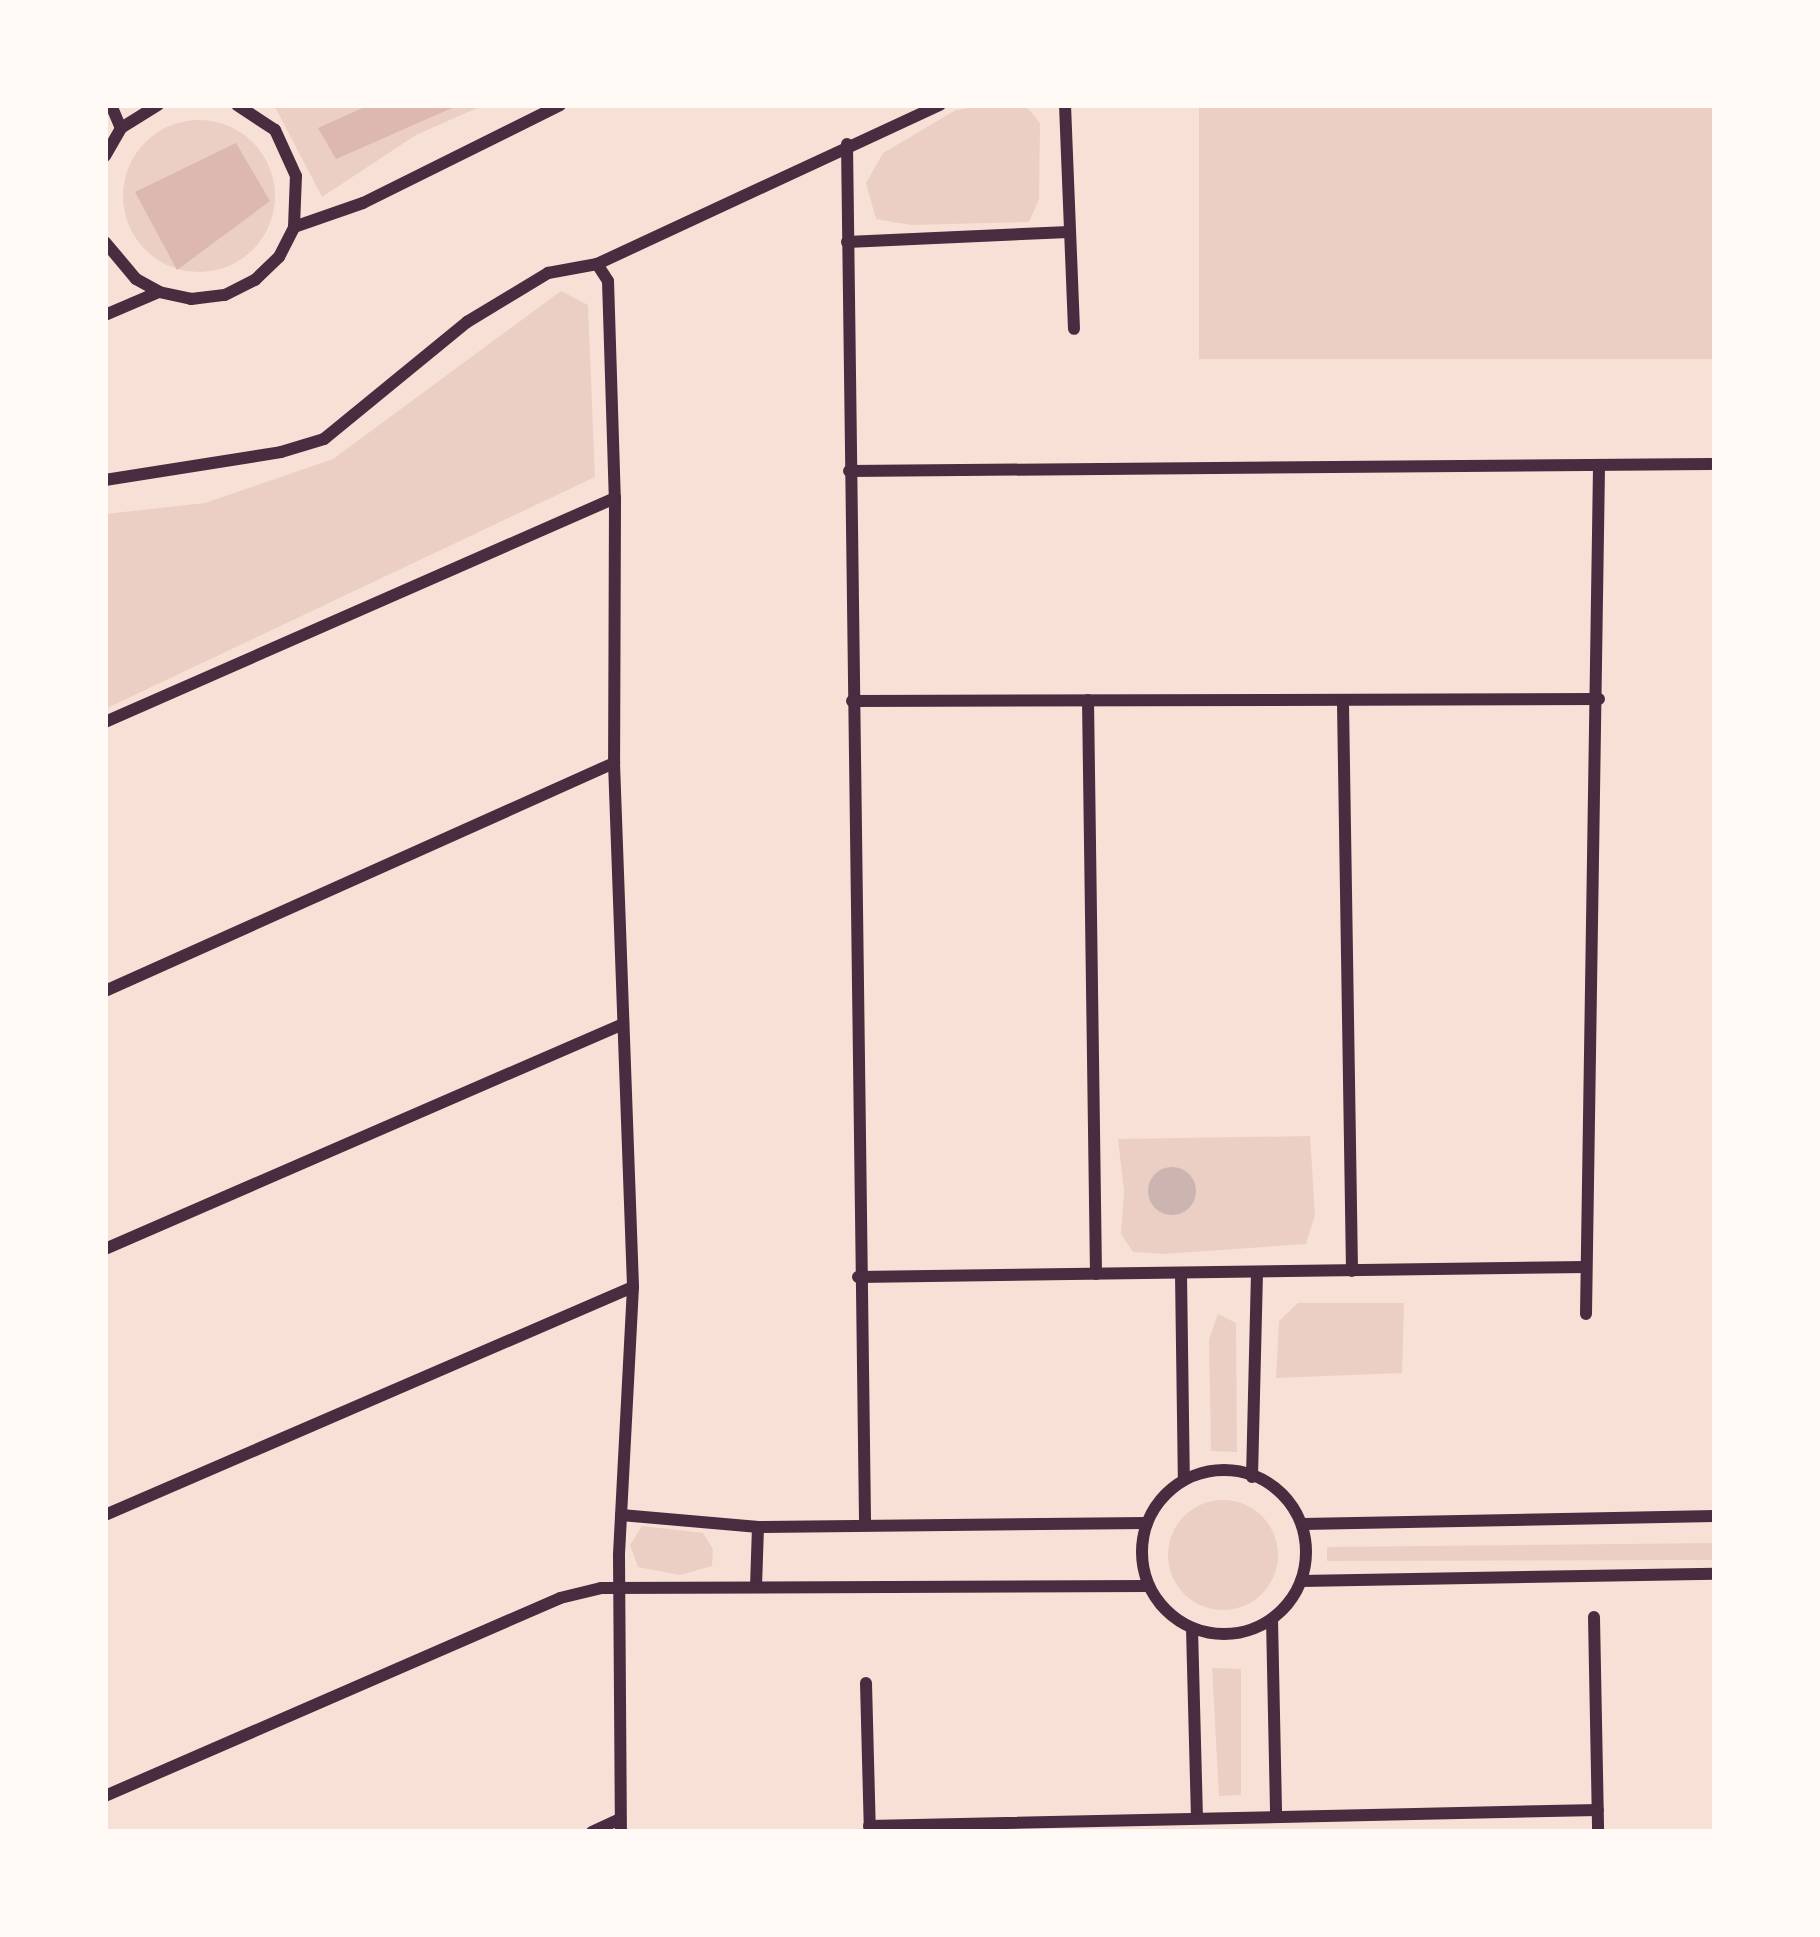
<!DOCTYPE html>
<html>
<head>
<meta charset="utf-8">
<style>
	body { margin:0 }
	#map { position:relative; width:1820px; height:1937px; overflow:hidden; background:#f7e1d7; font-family:"Nunito Sans",sans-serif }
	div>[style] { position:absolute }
	.green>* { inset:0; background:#ebcfc5; transform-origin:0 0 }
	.round { border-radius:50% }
	.water>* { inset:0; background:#dcb8b0 }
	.building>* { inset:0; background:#ccb4b1 }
	.minor>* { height:12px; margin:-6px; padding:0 6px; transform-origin:6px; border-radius:6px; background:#4a2c40 }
	.minor>.ring { margin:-6px; padding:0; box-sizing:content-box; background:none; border:12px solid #4a2c40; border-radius:50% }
	span { translate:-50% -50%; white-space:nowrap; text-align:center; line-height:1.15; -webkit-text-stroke:9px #fffaf5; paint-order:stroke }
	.frame { position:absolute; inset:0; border:108px solid #fffaf5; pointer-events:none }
</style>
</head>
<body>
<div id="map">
	<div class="green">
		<div style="clip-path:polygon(274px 105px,484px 105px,416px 135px,322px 197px)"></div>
		<div style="clip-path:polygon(985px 105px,1025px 105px,1040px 123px,1039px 199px,1029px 222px,911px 225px,876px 219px,866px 183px,883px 153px,956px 110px)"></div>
		<div style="left:1199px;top:105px;width:516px;height:254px"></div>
		<div class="round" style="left:123px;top:120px;width:152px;height:152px"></div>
		<div style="clip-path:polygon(561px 291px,588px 305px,595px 477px,105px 709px,105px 514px,205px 503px,333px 459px)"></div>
		<div style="clip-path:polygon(1310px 1136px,1315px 1215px,1306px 1244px,1163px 1254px,1133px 1252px,1121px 1234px,1124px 1190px,1118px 1139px)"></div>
		<div style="clip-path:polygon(1298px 1303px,1404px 1303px,1402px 1373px,1276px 1378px,1279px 1321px)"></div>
		<div style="clip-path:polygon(1218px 1314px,1236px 1323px,1237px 1452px,1211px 1451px,1209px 1339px)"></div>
		<div class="round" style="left:1168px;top:1500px;width:110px;height:110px"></div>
		<div style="clip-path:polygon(642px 1526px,703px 1533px,713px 1549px,712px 1566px,680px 1575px,638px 1567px,630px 1545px)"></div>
		<div style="clip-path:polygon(1715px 1543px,1715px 1560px,1327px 1561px,1327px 1547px)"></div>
		<div style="clip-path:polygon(1212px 1668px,1241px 1669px,1241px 1795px,1219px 1796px)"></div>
	</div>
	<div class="water">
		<div style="clip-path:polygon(369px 105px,459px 105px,336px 159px,318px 128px)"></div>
		<div style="clip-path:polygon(236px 143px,270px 201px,177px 270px,135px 192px)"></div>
	</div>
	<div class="building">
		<div class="round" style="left:1148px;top:1167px;width:48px;height:48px"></div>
	</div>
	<div class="minor">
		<div style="left:111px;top:105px;width:25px;rotate:67deg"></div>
		<div style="left:1065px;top:105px;width:224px;rotate:87.7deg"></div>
		<div style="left:847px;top:144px;width:1380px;rotate:89.25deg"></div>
		<div style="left:105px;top:156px;width:32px;rotate:-60deg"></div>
		<div style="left:121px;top:128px;width:44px;rotate:-31.9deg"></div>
		<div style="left:294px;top:227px;width:73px;rotate:-19.2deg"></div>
		<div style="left:363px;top:203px;width:220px;rotate:-26.4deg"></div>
		<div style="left:105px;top:242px;width:48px;rotate:50deg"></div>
		<div style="left:136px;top:279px;width:26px;rotate:29deg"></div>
		<div style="left:159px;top:292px;width:33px;rotate:12deg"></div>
		<div style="left:191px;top:299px;width:34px;rotate:-7deg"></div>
		<div style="left:225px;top:295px;width:34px;rotate:-27deg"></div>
		<div style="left:255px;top:280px;width:33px;rotate:-44deg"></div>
		<div style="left:279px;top:257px;width:34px;rotate:-63deg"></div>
		<div style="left:294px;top:227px;width:51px;rotate:-87.8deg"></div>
		<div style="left:296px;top:176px;width:51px;rotate:-114.5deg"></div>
		<div style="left:275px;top:130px;width:45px;rotate:-146.7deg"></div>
		<div style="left:847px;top:242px;width:222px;rotate:-2.6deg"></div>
		<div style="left:597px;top:264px;width:20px;rotate:57deg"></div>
		<div style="left:608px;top:281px;width:217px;rotate:88.2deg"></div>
		<div style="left:615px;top:498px;width:265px;rotate:90.2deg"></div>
		<div style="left:614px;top:763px;width:524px;rotate:87.92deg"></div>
		<div style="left:633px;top:1287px;width:269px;rotate:93deg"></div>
		<div style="left:619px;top:1556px;width:276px;rotate:89.6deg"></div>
		<div style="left:105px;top:315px;width:59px;rotate:-23.1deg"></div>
		<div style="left:849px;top:471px;width:862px;rotate:-0.47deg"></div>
		<div style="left:105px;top:480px;width:178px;rotate:-9deg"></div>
		<div style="left:281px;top:452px;width:45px;rotate:-16.8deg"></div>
		<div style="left:324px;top:439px;width:185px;rotate:-39.3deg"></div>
		<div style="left:467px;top:322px;width:95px;rotate:-31.2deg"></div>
		<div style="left:548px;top:273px;width:50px;rotate:-10.4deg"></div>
		<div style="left:597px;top:264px;width:378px;rotate:-24.9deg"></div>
		<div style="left:1088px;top:700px;width:574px;rotate:89.2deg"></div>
		<div style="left:852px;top:701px;width:747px;rotate:-0.15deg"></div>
		<div style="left:1343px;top:703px;width:568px;rotate:89.09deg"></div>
		<div style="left:105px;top:722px;width:557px;rotate:-23.71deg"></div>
		<div style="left:105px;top:991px;width:558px;rotate:-24.13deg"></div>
		<div style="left:105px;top:1249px;width:565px;rotate:-23.48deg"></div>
		<div style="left:1181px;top:1274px;width:206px;rotate:89.2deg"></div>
		<div style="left:858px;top:1277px;width:728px;rotate:-0.79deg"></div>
		<div style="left:1586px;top:1314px;width:849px;rotate:-89.12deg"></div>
		<div class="ring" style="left:1142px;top:1470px;width:152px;height:152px"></div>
		<div style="left:1252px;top:1477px;width:203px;rotate:-88.6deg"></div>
		<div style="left:105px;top:1515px;width:575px;rotate:-23.36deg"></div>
		<div style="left:621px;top:1515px;width:138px;rotate:5deg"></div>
		<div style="left:758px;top:1527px;width:389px;rotate:-0.6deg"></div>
		<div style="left:1303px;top:1524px;width:412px;rotate:-1.1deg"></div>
		<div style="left:1301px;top:1581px;width:414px;rotate:-1deg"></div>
		<div style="left:756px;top:1587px;width:60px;rotate:-88.1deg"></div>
		<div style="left:1594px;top:1617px;width:215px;rotate:88.9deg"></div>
		<div style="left:1272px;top:1619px;width:198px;rotate:88.8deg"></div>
		<div style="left:1192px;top:1628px;width:190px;rotate:88.5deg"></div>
		<div style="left:866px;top:1683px;width:148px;rotate:88.5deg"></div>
		<div style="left:105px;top:1796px;width:496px;rotate:-23.5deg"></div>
		<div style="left:560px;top:1598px;width:42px;rotate:-13.7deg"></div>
		<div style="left:601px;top:1588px;width:548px;rotate:-0.21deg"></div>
		<div style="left:869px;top:1826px;width:729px;rotate:-1.26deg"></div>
		<div style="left:592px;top:1832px;width:31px;rotate:-25deg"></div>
	</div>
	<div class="frame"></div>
</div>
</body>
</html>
